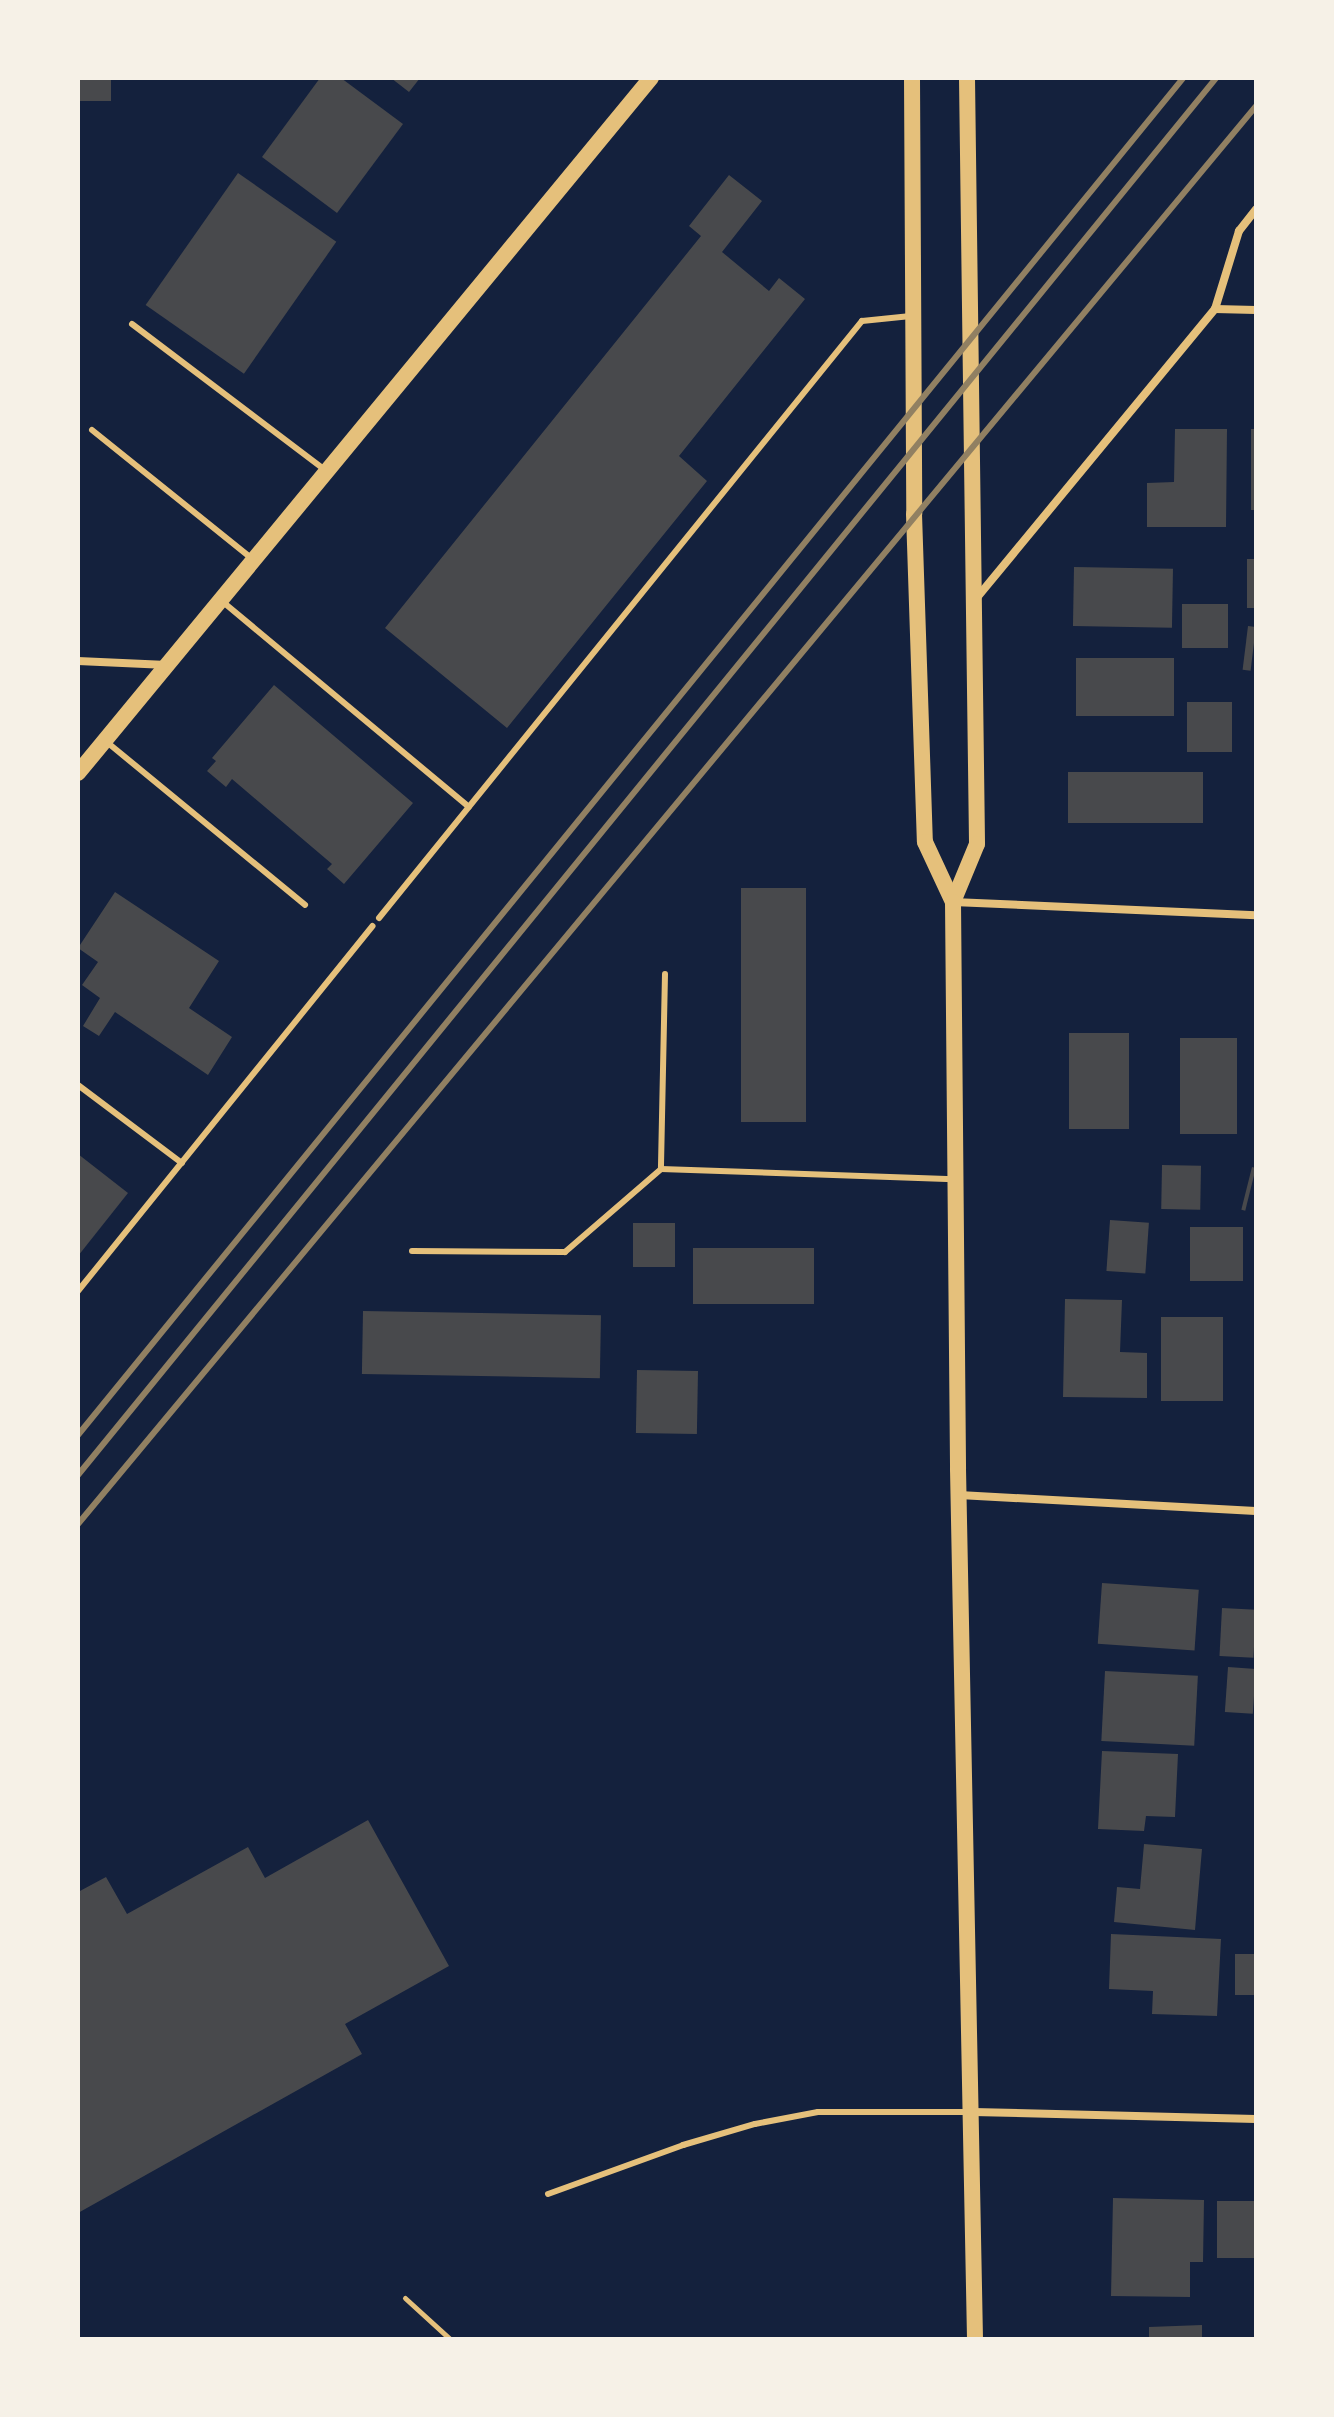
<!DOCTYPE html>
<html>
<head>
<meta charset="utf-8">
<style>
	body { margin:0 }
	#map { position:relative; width:1334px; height:2417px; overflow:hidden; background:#14213d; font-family:Georgia,serif }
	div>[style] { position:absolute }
	.building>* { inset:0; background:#48494c; transform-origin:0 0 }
	.path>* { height:5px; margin:-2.5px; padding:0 2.5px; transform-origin:2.5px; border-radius:2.5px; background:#e5c07b }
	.service>* { height:6px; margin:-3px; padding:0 3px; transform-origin:3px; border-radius:3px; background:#e5c07b }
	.minor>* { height:8px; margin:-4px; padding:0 4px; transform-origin:4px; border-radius:4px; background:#e5c07b }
	.secondary>* { height:16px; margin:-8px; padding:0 8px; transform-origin:8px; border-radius:8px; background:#e5c07b }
	.rail>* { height:6px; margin:-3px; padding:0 3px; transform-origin:3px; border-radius:3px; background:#918062 }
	span { translate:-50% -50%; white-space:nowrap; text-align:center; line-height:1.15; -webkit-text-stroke:8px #f6f1e7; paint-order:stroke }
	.frame { position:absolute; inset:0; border:80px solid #f6f1e7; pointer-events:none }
</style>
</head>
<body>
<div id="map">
	<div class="building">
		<div style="left:78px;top:78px;width:33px;height:23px"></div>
		<div style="clip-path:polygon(320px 78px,341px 78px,403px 124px,337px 213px,262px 157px)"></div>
		<div style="clip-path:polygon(391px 78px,420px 78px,409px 92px)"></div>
		<div style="left:238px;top:173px;width:120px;height:161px;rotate:35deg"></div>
		<div style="clip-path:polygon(729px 175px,762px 201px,722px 252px,769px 291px,779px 278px,805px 299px,679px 456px,707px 481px,507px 728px,385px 628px,701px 236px,689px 226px)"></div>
		<div style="clip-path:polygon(1175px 429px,1227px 429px,1226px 527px,1147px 527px,1147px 483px,1174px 482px)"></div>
		<div style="left:1251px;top:429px;width:5px;height:81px"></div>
		<div style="left:1247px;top:559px;width:9px;height:49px"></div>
		<div style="left:1074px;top:567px;width:99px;height:59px;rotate:1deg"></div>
		<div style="left:1182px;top:604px;width:46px;height:44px"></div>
		<div style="left:1248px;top:626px;width:8px;height:44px;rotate:7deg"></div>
		<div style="left:1076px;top:658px;width:98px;height:58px"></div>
		<div style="clip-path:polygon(274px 685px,413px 803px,344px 884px,327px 869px,332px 864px,232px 779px,226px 787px,207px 771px,216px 761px,212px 758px)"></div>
		<div style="left:1187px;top:702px;width:45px;height:50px"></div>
		<div style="left:1068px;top:772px;width:135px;height:51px"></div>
		<div style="left:741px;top:888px;width:65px;height:234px"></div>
		<div style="clip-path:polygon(115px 892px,219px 961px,189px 1008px,232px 1037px,208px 1075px,115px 1012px,99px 1036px,83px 1026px,100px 998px,82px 985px,98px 962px,78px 948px)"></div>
		<div style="left:1069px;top:1033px;width:60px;height:96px"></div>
		<div style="left:1180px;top:1038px;width:57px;height:96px"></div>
		<div style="clip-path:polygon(78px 1154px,128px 1193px,78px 1256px)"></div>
		<div style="left:1162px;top:1165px;width:39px;height:44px;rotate:1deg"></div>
		<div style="left:1252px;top:1167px;width:4px;height:44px;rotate:14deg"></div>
		<div style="left:1110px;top:1220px;width:39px;height:51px;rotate:4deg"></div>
		<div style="left:633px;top:1223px;width:42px;height:44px"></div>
		<div style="left:1190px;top:1227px;width:53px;height:54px"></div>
		<div style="left:693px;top:1248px;width:121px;height:56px"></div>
		<div style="clip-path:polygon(1065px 1299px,1122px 1300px,1120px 1352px,1147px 1353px,1147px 1398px,1063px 1397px)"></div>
		<div style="left:363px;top:1311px;width:238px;height:63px;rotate:1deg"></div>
		<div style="left:1161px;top:1317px;width:62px;height:84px"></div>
		<div style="left:637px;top:1370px;width:61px;height:63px;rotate:1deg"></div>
		<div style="left:1102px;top:1583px;width:97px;height:61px;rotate:4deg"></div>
		<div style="left:1222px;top:1608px;width:34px;height:48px;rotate:3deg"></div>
		<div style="left:1228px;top:1667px;width:28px;height:45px;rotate:4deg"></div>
		<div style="left:1105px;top:1671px;width:93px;height:70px;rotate:3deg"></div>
		<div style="clip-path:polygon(1102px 1751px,1178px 1754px,1175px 1817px,1146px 1816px,1144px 1831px,1098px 1829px)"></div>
		<div style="clip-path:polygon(368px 1820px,449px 1966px,345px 2024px,362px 2054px,78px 2213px,78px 1892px,106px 1877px,127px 1914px,248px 1847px,265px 1878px)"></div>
		<div style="clip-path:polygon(1144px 1844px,1202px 1849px,1195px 1930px,1114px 1922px,1117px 1887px,1140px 1889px)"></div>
		<div style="clip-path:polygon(1111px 1934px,1221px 1939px,1217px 2016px,1152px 2014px,1153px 1991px,1109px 1989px)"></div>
		<div style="left:1235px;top:1954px;width:21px;height:41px"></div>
		<div style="clip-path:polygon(1113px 2198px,1204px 2200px,1203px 2262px,1190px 2262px,1190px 2297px,1111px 2296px)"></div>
		<div style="left:1217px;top:2201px;width:39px;height:57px"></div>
		<div style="clip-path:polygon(1202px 2325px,1202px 2339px,1149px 2339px,1149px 2327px)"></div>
	</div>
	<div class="path">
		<div style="left:405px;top:2298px;width:61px;rotate:42.3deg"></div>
	</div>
	<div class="service">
		<div style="left:132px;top:324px;width:241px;rotate:37.1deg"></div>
		<div style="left:92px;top:430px;width:204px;rotate:38.8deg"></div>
		<div style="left:223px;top:602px;width:320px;rotate:39.8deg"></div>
		<div style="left:108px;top:743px;width:255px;rotate:39.4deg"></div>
		<div style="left:379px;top:918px;width:768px;rotate:-51.03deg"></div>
		<div style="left:862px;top:321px;width:49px;rotate:-5.8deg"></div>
		<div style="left:665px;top:974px;width:195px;rotate:91.2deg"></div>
		<div style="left:661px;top:1169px;width:293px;rotate:2deg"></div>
		<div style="left:78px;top:1085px;width:130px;rotate:36.9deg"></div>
		<div style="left:412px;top:1251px;width:153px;rotate:0.4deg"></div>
		<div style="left:565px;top:1252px;width:127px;rotate:-40.8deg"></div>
		<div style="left:78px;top:1291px;width:469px;rotate:-51.1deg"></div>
		<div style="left:548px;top:2194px;width:144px;rotate:-19.9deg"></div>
		<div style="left:683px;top:2145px;width:75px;rotate:-16.3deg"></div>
		<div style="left:755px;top:2124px;width:64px;rotate:-10.8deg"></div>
		<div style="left:818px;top:2112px;width:151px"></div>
	</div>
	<div class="minor">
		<div style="left:1215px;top:309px;width:41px;rotate:1.4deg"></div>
		<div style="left:975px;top:600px;width:377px;rotate:-50.5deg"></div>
		<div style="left:1215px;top:309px;width:82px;rotate:-72.9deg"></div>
		<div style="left:1239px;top:231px;width:28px;rotate:-52deg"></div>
		<div style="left:78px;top:661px;width:89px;rotate:2.6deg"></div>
		<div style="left:953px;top:902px;width:303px;rotate:2.5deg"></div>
		<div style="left:959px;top:1495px;width:297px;rotate:3.1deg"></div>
		<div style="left:973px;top:2112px;width:283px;rotate:1.4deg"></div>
	</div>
	<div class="secondary">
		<div style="left:912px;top:78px;width:436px;rotate:89.7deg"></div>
		<div style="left:914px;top:514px;width:328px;rotate:88.1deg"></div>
		<div style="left:925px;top:842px;width:66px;rotate:65deg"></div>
		<div style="left:967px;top:78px;width:766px;rotate:89.25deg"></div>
		<div style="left:977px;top:844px;width:63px;rotate:112.5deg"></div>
		<div style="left:953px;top:902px;width:567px;rotate:89.49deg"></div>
		<div style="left:958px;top:1469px;width:870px;rotate:88.88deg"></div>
		<div style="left:78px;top:773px;width:901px;rotate:-50.5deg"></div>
	</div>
	<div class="rail">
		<div style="left:78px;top:1435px;width:1750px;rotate:-50.84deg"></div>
		<div style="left:78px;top:1475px;width:1802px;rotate:-50.83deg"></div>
		<div style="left:78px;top:1524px;width:1843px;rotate:-50.28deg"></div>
	</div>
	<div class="frame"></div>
</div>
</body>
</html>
